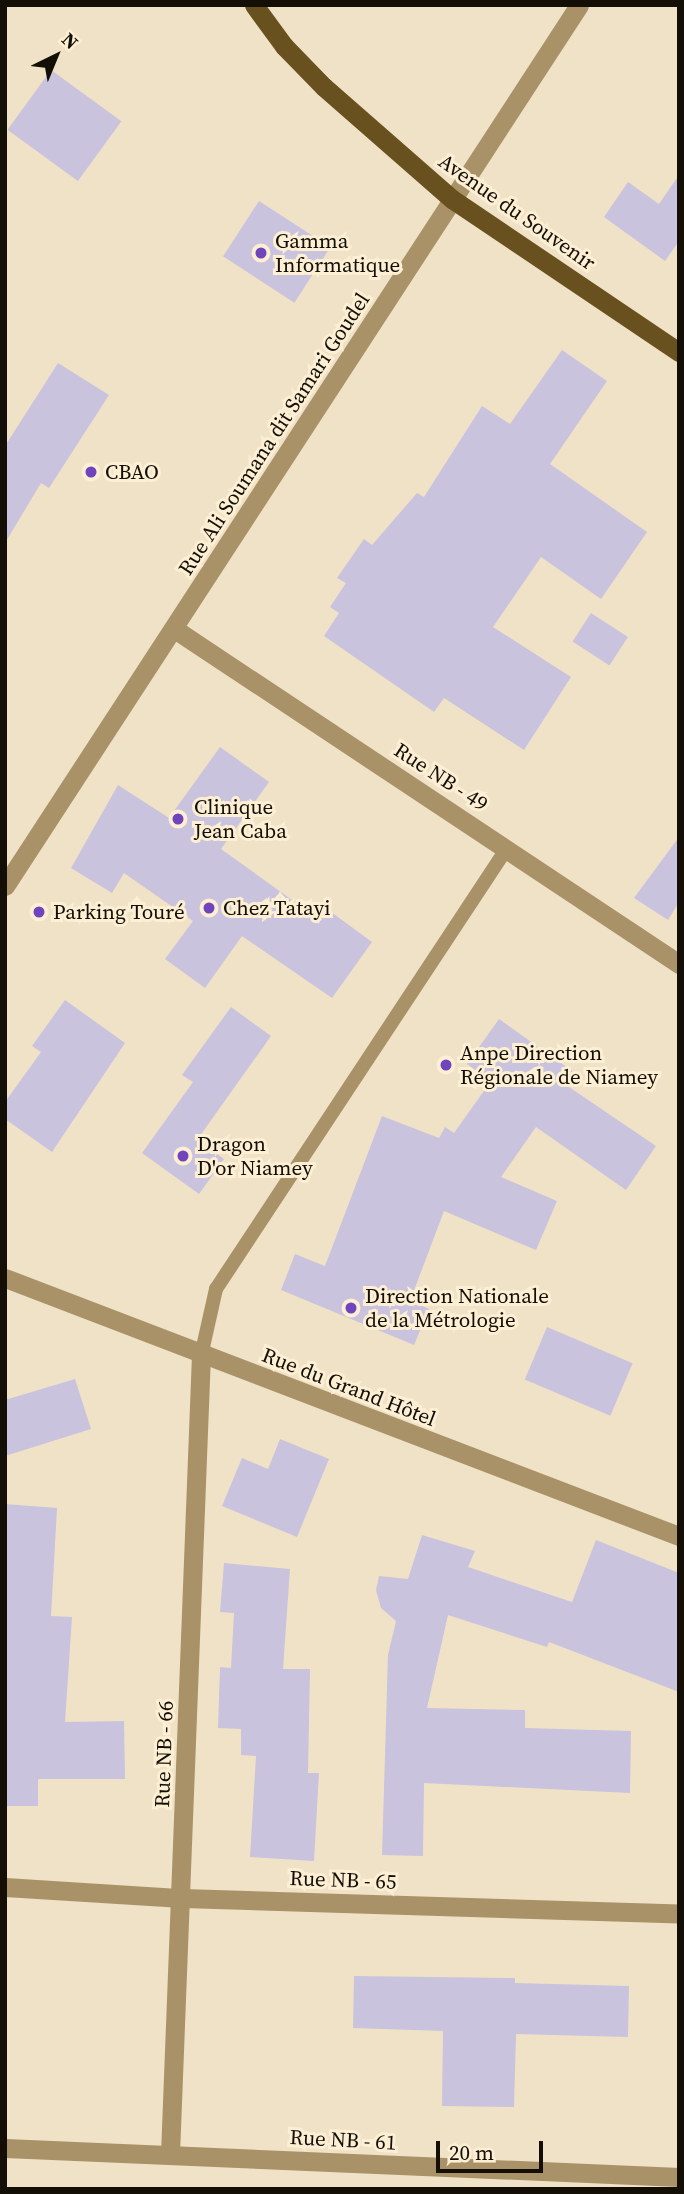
<!DOCTYPE html>
<html>
<head>
<meta charset="utf-8">
<style>
	body { margin:0 }
	#map { position:relative; width:684px; height:2194px; overflow:hidden; background:#f0e2c7; font-family:"Source Serif 4",serif }
	div>[style] { position:absolute }
	.building>* { inset:0; background:#c9c3de; transform-origin:0 0 }
	.service>* { height:14px; margin:-7px; padding:0 7px; transform-origin:7px; border-radius:7px; background:#a99267 }
	.minor>* { height:19px; margin:-9.5px; padding:0 9.5px; transform-origin:9.5px; border-radius:9.5px; background:#a99267 }
	.primary>* { height:19px; margin:-9.5px; padding:0 9.5px; transform-origin:9.5px; border-radius:9.5px; background:#69511f }
	.dots>* { width:19px; height:19px; translate:-50% -50%; box-sizing:border-box; border:4px solid #fdefd4; border-radius:50% }
	span { translate:-50% -50%; white-space:nowrap; text-align:center; line-height:1.15; -webkit-text-stroke:6px #fdefd4; paint-order:stroke }
	.street-label { font-size:21px; color:#130f06 }
	.poi-label { font-size:21px; color:#130f06 }
	.left { translate:0 -50%; text-align:left }
	.frame { position:absolute; inset:0; border:7px solid #130f06; pointer-events:none }
	.north { position:absolute; left:21px; top:21px; width:70px; height:70px; -webkit-text-stroke:5px #fdefd4; paint-order:stroke; rotate:43deg; font-size:19px; font-weight:700; line-height:28px; text-align:center; color:#130f06 }
	.north::after { content:''; display:block; margin:auto; width:24px; height:32px; background:#130f06; clip-path:polygon(50% 0,100% 100%,50% 72%,0 100%) }
	.scale { position:absolute; left:436px; top:2141px; width:107px; height:32px; box-sizing:border-box; border:4px solid #130f06; border-top:0; padding-left:9px; font-size:21px; line-height:24px; white-space:nowrap; color:#130f06; -webkit-text-stroke:5px #fdefd4; paint-order:stroke }
</style>
</head>
<body>
<div id="map">
	<div class="building">
		<div style="left:51px;top:70px;width:87px;height:74px;rotate:36deg"></div>
		<div style="clip-path:polygon(679px 175px,679px 241px,665px 261px,604px 217px,628px 182px,659px 204px)"></div>
		<div style="left:259px;top:201px;width:85px;height:66px;rotate:33deg"></div>
		<div style="clip-path:polygon(562px 350px,607px 381px,550px 464px,647px 532px,601px 599px,541px 557px,493px 627px,571px 677px,524px 750px,444px 698px,434px 712px,324px 636px,339px 613px,330px 607px,346px 583px,337px 578px,364px 539px,372px 545px,417px 493px,424px 497px,482px 406px,510px 424px)"></div>
		<div style="clip-path:polygon(58px 363px,109px 395px,49px 488px,41px 483px,5px 543px,5px 446px)"></div>
		<div style="left:591px;top:613px;width:44px;height:34px;rotate:33deg"></div>
		<div style="clip-path:polygon(220px 747px,269px 782px,221px 849px,320px 920px,327px 909px,372px 942px,332px 998px,242px 936px,205px 988px,165px 959px,193px 921px,124px 873px,112px 893px,71px 868px,118px 785px,169px 818px)"></div>
		<div style="clip-path:polygon(679px 837px,679px 902px,668px 920px,634px 898px)"></div>
		<div style="clip-path:polygon(65px 1000px,125px 1043px,52px 1152px,5px 1119px,5px 1102px,41px 1052px,32px 1046px)"></div>
		<div style="clip-path:polygon(231px 1007px,271px 1036px,197px 1140px,224px 1159px,199px 1194px,142px 1153px,193px 1082px,182px 1075px)"></div>
		<div style="clip-path:polygon(499px 1019px,575px 1073px,566px 1085px,656px 1146px,626px 1190px,536px 1127px,501px 1177px,557px 1201px,536px 1250px,444px 1211px,410px 1301px,429px 1309px,414px 1345px,281px 1290px,295px 1254px,325px 1266px,382px 1116px,439px 1138px,445px 1127px,454px 1133px,491px 1081px,467px 1064px)"></div>
		<div style="left:547px;top:1327px;width:93px;height:57px;rotate:23deg"></div>
		<div style="clip-path:polygon(75px 1379px,91px 1429px,5px 1456px,5px 1400px)"></div>
		<div style="clip-path:polygon(280px 1439px,329px 1459px,297px 1537px,222px 1506px,242px 1458px,268px 1469px)"></div>
		<div style="clip-path:polygon(5px 1504px,57px 1508px,51px 1616px,72px 1617px,65px 1722px,124px 1721px,125px 1779px,38px 1779px,38px 1806px,5px 1806px)"></div>
		<div style="clip-path:polygon(422px 1535px,475px 1551px,468px 1567px,572px 1602px,596px 1540px,679px 1573px,679px 1692px,549px 1642px,547px 1647px,448px 1615px,427px 1708px,525px 1710px,525px 1728px,631px 1731px,630px 1793px,424px 1783px,423px 1856px,382px 1855px,388px 1655px,396px 1621px,381px 1608px,376px 1590px,379px 1576px,408px 1579px)"></div>
		<div style="clip-path:polygon(224px 1563px,290px 1569px,283px 1669px,310px 1669px,308px 1773px,319px 1773px,314px 1861px,250px 1857px,256px 1756px,241px 1755px,241px 1729px,218px 1728px,220px 1667px,231px 1668px,234px 1613px,220px 1612px)"></div>
		<div style="clip-path:polygon(354px 1976px,515px 1978px,515px 1983px,629px 1986px,628px 2037px,516px 2034px,514px 2107px,442px 2106px,443px 2031px,353px 2028px)"></div>
	</div>
	<div class="service">
		<div style="left:201px;top:1356px;width:69px;rotate:-77.4deg"></div>
		<div style="left:216px;top:1289px;width:528px;rotate:-56.58deg"></div>
	</div>
	<div class="minor">
		<div style="left:176px;top:630px;width:604px;rotate:33.58deg"></div>
		<div style="left:5px;top:886px;width:1051px;rotate:-56.91deg"></div>
		<div style="left:5px;top:1278px;width:722px;rotate:20.95deg"></div>
		<div style="left:5px;top:1887px;width:177px;rotate:3.6deg"></div>
		<div style="left:182px;top:1898px;width:497px;rotate:1.8deg"></div>
		<div style="left:5px;top:2148px;width:675px;rotate:2.46deg"></div>
		<div style="left:170px;top:2154px;width:799px;rotate:-87.78deg"></div>
	</div>
	<div class="primary">
		<div style="left:254px;top:5px;width:51px;rotate:53.8deg"></div>
		<div style="left:284px;top:46px;width:57px;rotate:45.7deg"></div>
		<div style="left:324px;top:87px;width:170px;rotate:41.2deg"></div>
		<div style="left:452px;top:199px;width:274px;rotate:34deg"></div>
	</div>
	<div class="dots">
		<div style="left:261px;top:253px;background:#7044bc"></div>
		<div style="left:91px;top:472px;background:#7044bc"></div>
		<div style="left:178px;top:819px;background:#7044bc"></div>
		<div style="left:209px;top:908px;background:#7044bc"></div>
		<div style="left:39px;top:912px;background:#7044bc"></div>
		<div style="left:446px;top:1065px;background:#7044bc"></div>
		<div style="left:183px;top:1156px;background:#7044bc"></div>
		<div style="left:351px;top:1308px;background:#7044bc"></div>
	</div>
	<div class="street-label">
		<span style="left:517px;top:212px;rotate:35deg">Avenue du Souvenir</span>
		<span style="left:274px;top:434px;rotate:-57deg">Rue Ali Soumana dit Samari Goudel</span>
		<span style="left:441px;top:777px;rotate:33deg">Rue NB - 49</span>
		<span style="left:349px;top:1387px;rotate:21deg">Rue du Grand Hôtel</span>
		<span style="left:164px;top:1754px;rotate:-88deg">Rue NB - 66</span>
		<span style="left:343px;top:1880px;rotate:2deg">Rue NB - 65</span>
		<span style="left:343px;top:2140px;rotate:3deg">Rue NB - 61</span>
	</div>
	<div class="poi-label">
		<span class="left" style="left:275px;top:253px">Gamma<br>Informatique</span>
		<span class="left" style="left:105px;top:472px">CBAO</span>
		<span class="left" style="left:194px;top:819px">Clinique<br>Jean Caba</span>
		<span class="left" style="left:223px;top:908px">Chez Tatayi</span>
		<span class="left" style="left:53px;top:912px">Parking Touré</span>
		<span class="left" style="left:460px;top:1065px">Anpe Direction<br>Régionale de Niamey</span>
		<span class="left" style="left:197px;top:1156px">Dragon<br>D'or Niamey</span>
		<span class="left" style="left:365px;top:1308px">Direction Nationale<br>de la Métrologie</span>
	</div>
	<div class="frame"></div>
	<div class="north">N</div>
	<div class="scale">20 m</div>
</div>
</body>
</html>
